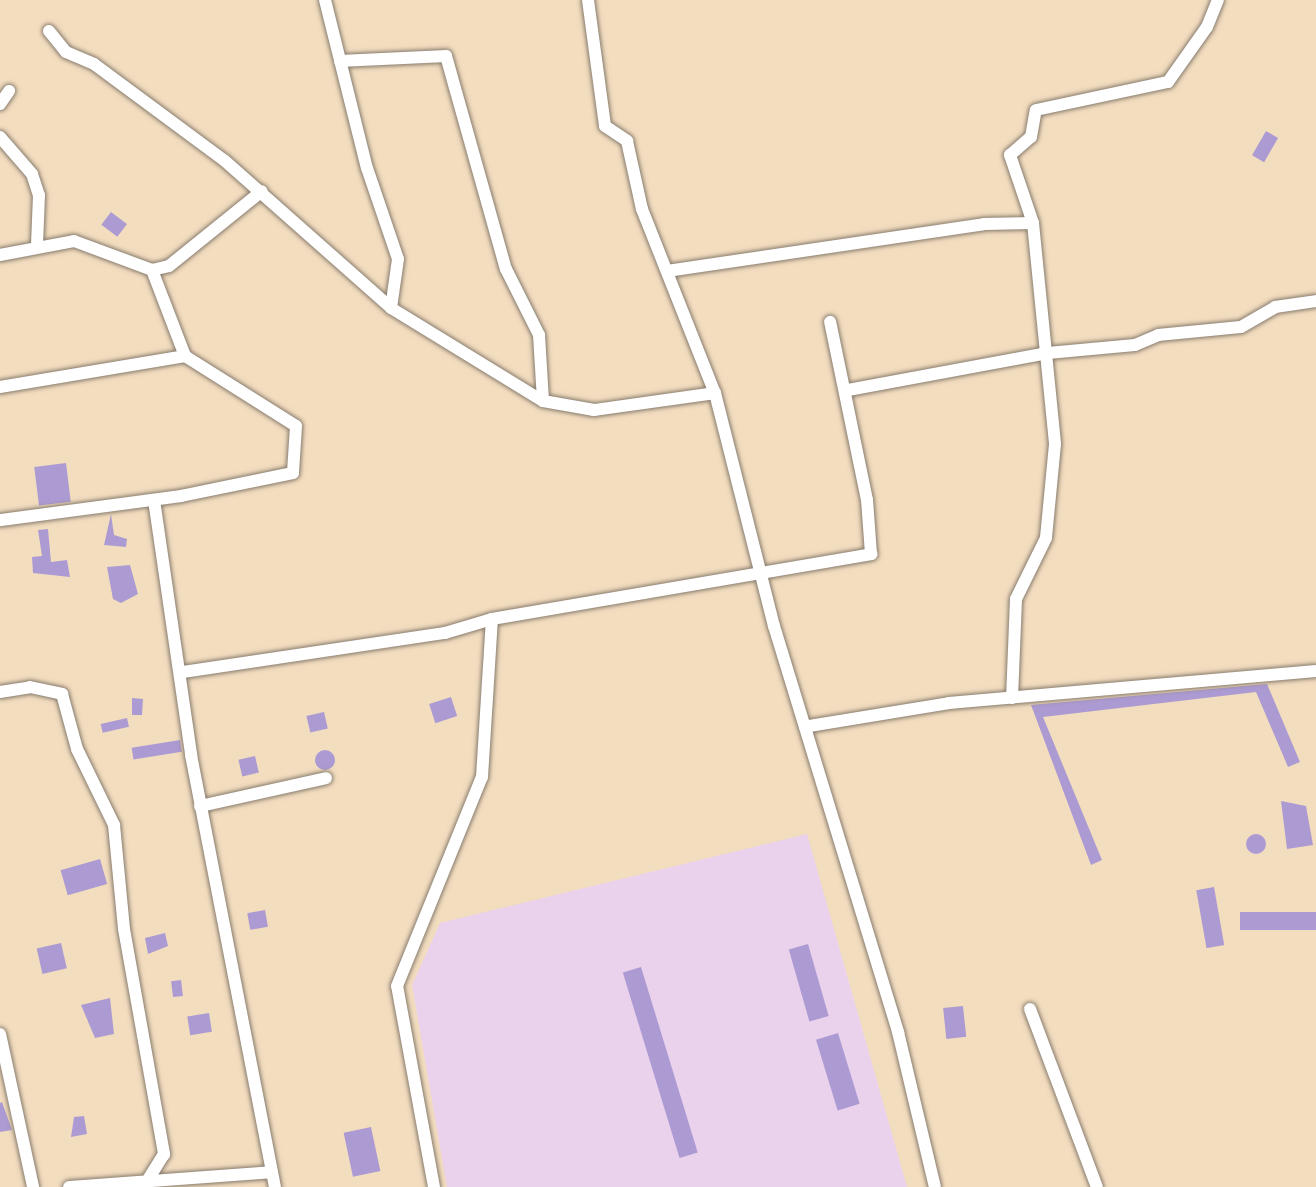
<!DOCTYPE html>
<html>
<head>
<meta charset="utf-8">
<style>
	body { margin:0 }
	#map { position:relative; width:1316px; height:1187px; overflow:hidden; background:#f3ddbf; font-family:Dekko,sans-serif }
	div>[style] { position:absolute }
	.built>* { inset:0; background:#ead1ec }
	.building>* { inset:0; background:#ac9bd3; transform-origin:0 0 }
	.round { border-radius:50% }
	.roads { filter:drop-shadow(0 0 2px #887c6e) drop-shadow(0 0 2px #887c6e) }
	.minor>* { height:12px; margin:-6px; padding:0 6px; transform-origin:6px; border-radius:6px; background:#fff }
	span { translate:-50% -50%; white-space:nowrap; text-align:center; line-height:1.15; -webkit-text-stroke:5px #fdfcf7; paint-order:stroke }
</style>
</head>
<body>
<div id="map">
	<div class="built">
		<div style="clip-path:polygon(807px 834px,907px 1187px,447px 1187px,412px 985px,440px 923px)"></div>
	</div>
	<div class="building">
		<div style="left:1266px;top:131px;width:14px;height:28px;rotate:30deg"></div>
		<div style="left:111px;top:212px;width:20px;height:16px;rotate:37deg"></div>
		<div style="left:66px;top:463px;width:39px;height:32px;rotate:83deg"></div>
		<div style="clip-path:polygon(111px 514px,114px 535px,127px 539px,126px 547px,104px 545px)"></div>
		<div style="clip-path:polygon(48px 529px,51px 562px,67px 560px,70px 577px,33px 573px,32px 557px,42px 556px,38px 530px)"></div>
		<div style="clip-path:polygon(130px 565px,138px 594px,121px 603px,113px 599px,107px 567px)"></div>
		<div style="clip-path:polygon(1267px 684px,1300px 762px,1288px 767px,1256px 692px,1043px 717px,1102px 860px,1091px 865px,1031px 705px)"></div>
		<div style="left:451px;top:697px;width:20px;height:23px;rotate:72deg"></div>
		<div style="clip-path:polygon(132px 698px,143px 699px,142px 715px,132px 715px)"></div>
		<div style="left:324px;top:712px;width:17px;height:18px;rotate:77deg"></div>
		<div style="left:127px;top:718px;width:9px;height:27px;rotate:77deg"></div>
		<div style="left:180px;top:740px;width:12px;height:49px;rotate:81deg"></div>
		<div class="round" style="left:315px;top:750px;width:20px;height:20px"></div>
		<div style="left:255px;top:756px;width:17px;height:17px;rotate:77deg"></div>
		<div style="clip-path:polygon(1281px 801px,1306px 806px,1313px 845px,1287px 849px)"></div>
		<div class="round" style="left:1246px;top:834px;width:20px;height:20px"></div>
		<div style="left:100px;top:859px;width:26px;height:41px;rotate:74deg"></div>
		<div style="left:1214px;top:887px;width:59px;height:18px;rotate:80deg"></div>
		<div style="left:265px;top:910px;width:17px;height:18px;rotate:80deg"></div>
		<div style="left:1316px;top:912px;width:18px;height:76px;rotate:90deg"></div>
		<div style="clip-path:polygon(165px 933px,168px 946px,148px 954px,145px 938px)"></div>
		<div style="left:61px;top:943px;width:26px;height:25px;rotate:77deg"></div>
		<div style="left:808px;top:944px;width:75px;height:20px;rotate:74deg"></div>
		<div style="left:641px;top:967px;width:194px;height:19px;rotate:73deg"></div>
		<div style="left:181px;top:980px;width:16px;height:10px;rotate:83deg"></div>
		<div style="clip-path:polygon(110px 998px,114px 1034px,95px 1038px,81px 1005px)"></div>
		<div style="left:963px;top:1006px;width:31px;height:20px;rotate:84deg"></div>
		<div style="left:209px;top:1013px;width:19px;height:22px;rotate:81deg"></div>
		<div style="left:838px;top:1033px;width:74px;height:23px;rotate:73deg"></div>
		<div style="clip-path:polygon(2px 1102px,12px 1130px,0 1132px,0 1103px)"></div>
		<div style="clip-path:polygon(84px 1116px,87px 1134px,71px 1137px,74px 1117px)"></div>
		<div style="left:371px;top:1127px;width:45px;height:28px;rotate:78deg"></div>
	</div>
	<div class="roads">
		<div class="minor">
			<div style="left:325px;top:0;width:173px;rotate:76deg"></div>
			<div style="left:367px;top:168px;width:96px;rotate:71.2deg"></div>
			<div style="left:398px;top:259px;width:49px;rotate:98.1deg"></div>
			<div style="left:588px;top:0;width:127px;rotate:82.3deg"></div>
			<div style="left:605px;top:126px;width:27px;rotate:34deg"></div>
			<div style="left:627px;top:141px;width:70px;rotate:77.6deg"></div>
			<div style="left:642px;top:209px;width:198px;rotate:68.4deg"></div>
			<div style="left:715px;top:393px;width:240px;rotate:75.8deg"></div>
			<div style="left:774px;top:626px;width:425px;rotate:73deg"></div>
			<div style="left:898px;top:1032px;width:159px;rotate:76.6deg"></div>
			<div style="left:49px;top:31px;width:27px;rotate:51deg"></div>
			<div style="left:66px;top:52px;width:30px;rotate:23deg"></div>
			<div style="left:94px;top:64px;width:163px;rotate:36.5deg"></div>
			<div style="left:225px;top:161px;width:222px;rotate:41.5deg"></div>
			<div style="left:391px;top:308px;width:178px;rotate:31.5deg"></div>
			<div style="left:543px;top:401px;width:52px;rotate:10deg"></div>
			<div style="left:594px;top:410px;width:122px;rotate:-8deg"></div>
			<div style="left:340px;top:61px;width:106px;rotate:-2.7deg"></div>
			<div style="left:446px;top:56px;width:221px;rotate:74.3deg"></div>
			<div style="left:506px;top:269px;width:74px;rotate:63.4deg"></div>
			<div style="left:539px;top:335px;width:66px;rotate:86.5deg"></div>
			<div style="left:0;top:104px;width:16px;rotate:-55deg"></div>
			<div style="left:0;top:137px;width:49px;rotate:49.1deg"></div>
			<div style="left:32px;top:174px;width:22px;rotate:72deg"></div>
			<div style="left:39px;top:195px;width:50px;rotate:92.3deg"></div>
			<div style="left:1033px;top:223px;width:72px;rotate:-108.7deg"></div>
			<div style="left:1010px;top:155px;width:28px;rotate:-41deg"></div>
			<div style="left:1031px;top:137px;width:27px;rotate:-80deg"></div>
			<div style="left:1036px;top:110px;width:135px;rotate:-12deg"></div>
			<div style="left:1168px;top:82px;width:67px;rotate:-54.7deg"></div>
			<div style="left:1207px;top:27px;width:29px;rotate:-68deg"></div>
			<div style="left:0;top:255px;width:75px;rotate:-10.7deg"></div>
			<div style="left:74px;top:241px;width:83px;rotate:20.4deg"></div>
			<div style="left:152px;top:270px;width:17px;rotate:-13deg"></div>
			<div style="left:169px;top:266px;width:119px;rotate:-38.9deg"></div>
			<div style="left:152px;top:270px;width:92px;rotate:69deg"></div>
			<div style="left:667px;top:271px;width:320px;rotate:-8.4deg"></div>
			<div style="left:984px;top:224px;width:49px;rotate:-1.2deg"></div>
			<div style="left:1033px;top:223px;width:222px;rotate:84.3deg"></div>
			<div style="left:1055px;top:444px;width:94px;rotate:95.5deg"></div>
			<div style="left:1046px;top:538px;width:68px;rotate:116.2deg"></div>
			<div style="left:1016px;top:599px;width:99px;rotate:92.3deg"></div>
			<div style="left:0;top:387px;width:188px;rotate:-9.5deg"></div>
			<div style="left:185px;top:356px;width:131px;rotate:32.2deg"></div>
			<div style="left:296px;top:426px;width:47px;rotate:93.7deg"></div>
			<div style="left:293px;top:473px;width:114px;rotate:168.4deg"></div>
			<div style="left:181px;top:496px;width:183px;rotate:172.4deg"></div>
			<div style="left:848px;top:390px;width:203px;rotate:-10.5deg"></div>
			<div style="left:1048px;top:353px;width:87px;rotate:-5.3deg"></div>
			<div style="left:1135px;top:345px;width:25px;rotate:-23deg"></div>
			<div style="left:1158px;top:335px;width:83px;rotate:-5.5deg"></div>
			<div style="left:1241px;top:327px;width:39px;rotate:-30deg"></div>
			<div style="left:1275px;top:307px;width:41px;rotate:-8.3deg"></div>
			<div style="left:154px;top:500px;width:258px;rotate:81.7deg"></div>
			<div style="left:191px;top:755px;width:440px;rotate:79deg"></div>
			<div style="left:183px;top:672px;width:265px;rotate:-8.5deg"></div>
			<div style="left:445px;top:633px;width:49px;rotate:-16.6deg"></div>
			<div style="left:492px;top:619px;width:385px;rotate:-9.7deg"></div>
			<div style="left:871px;top:554px;width:54px;rotate:-94.2deg"></div>
			<div style="left:867px;top:500px;width:182px;rotate:-101.7deg"></div>
			<div style="left:0;top:692px;width:30px;rotate:-9deg"></div>
			<div style="left:30px;top:687px;width:33px;rotate:12deg"></div>
			<div style="left:62px;top:694px;width:57px;rotate:74.7deg"></div>
			<div style="left:77px;top:749px;width:85px;rotate:64deg"></div>
			<div style="left:114px;top:825px;width:104px;rotate:84.5deg"></div>
			<div style="left:124px;top:929px;width:229px;rotate:79.9deg"></div>
			<div style="left:164px;top:1154px;width:28px;rotate:122deg"></div>
			<div style="left:809px;top:726px;width:142px;rotate:-9.3deg"></div>
			<div style="left:949px;top:703px;width:368px;rotate:-5deg"></div>
			<div style="left:200px;top:806px;width:129px;rotate:-12.5deg"></div>
			<div style="left:1030px;top:1009px;width:190px;rotate:69.4deg"></div>
			<div style="left:0;top:1034px;width:157px;rotate:77.8deg"></div>
			<div style="left:69px;top:1187px;width:203px;rotate:-4.2deg"></div>
			<div style="left:434px;top:1187px;width:204px;rotate:-100.4deg"></div>
			<div style="left:397px;top:986px;width:226px;rotate:-67.9deg"></div>
			<div style="left:482px;top:777px;width:158px;rotate:-86.4deg"></div>
		</div>
	</div>
</div>
</body>
</html>
